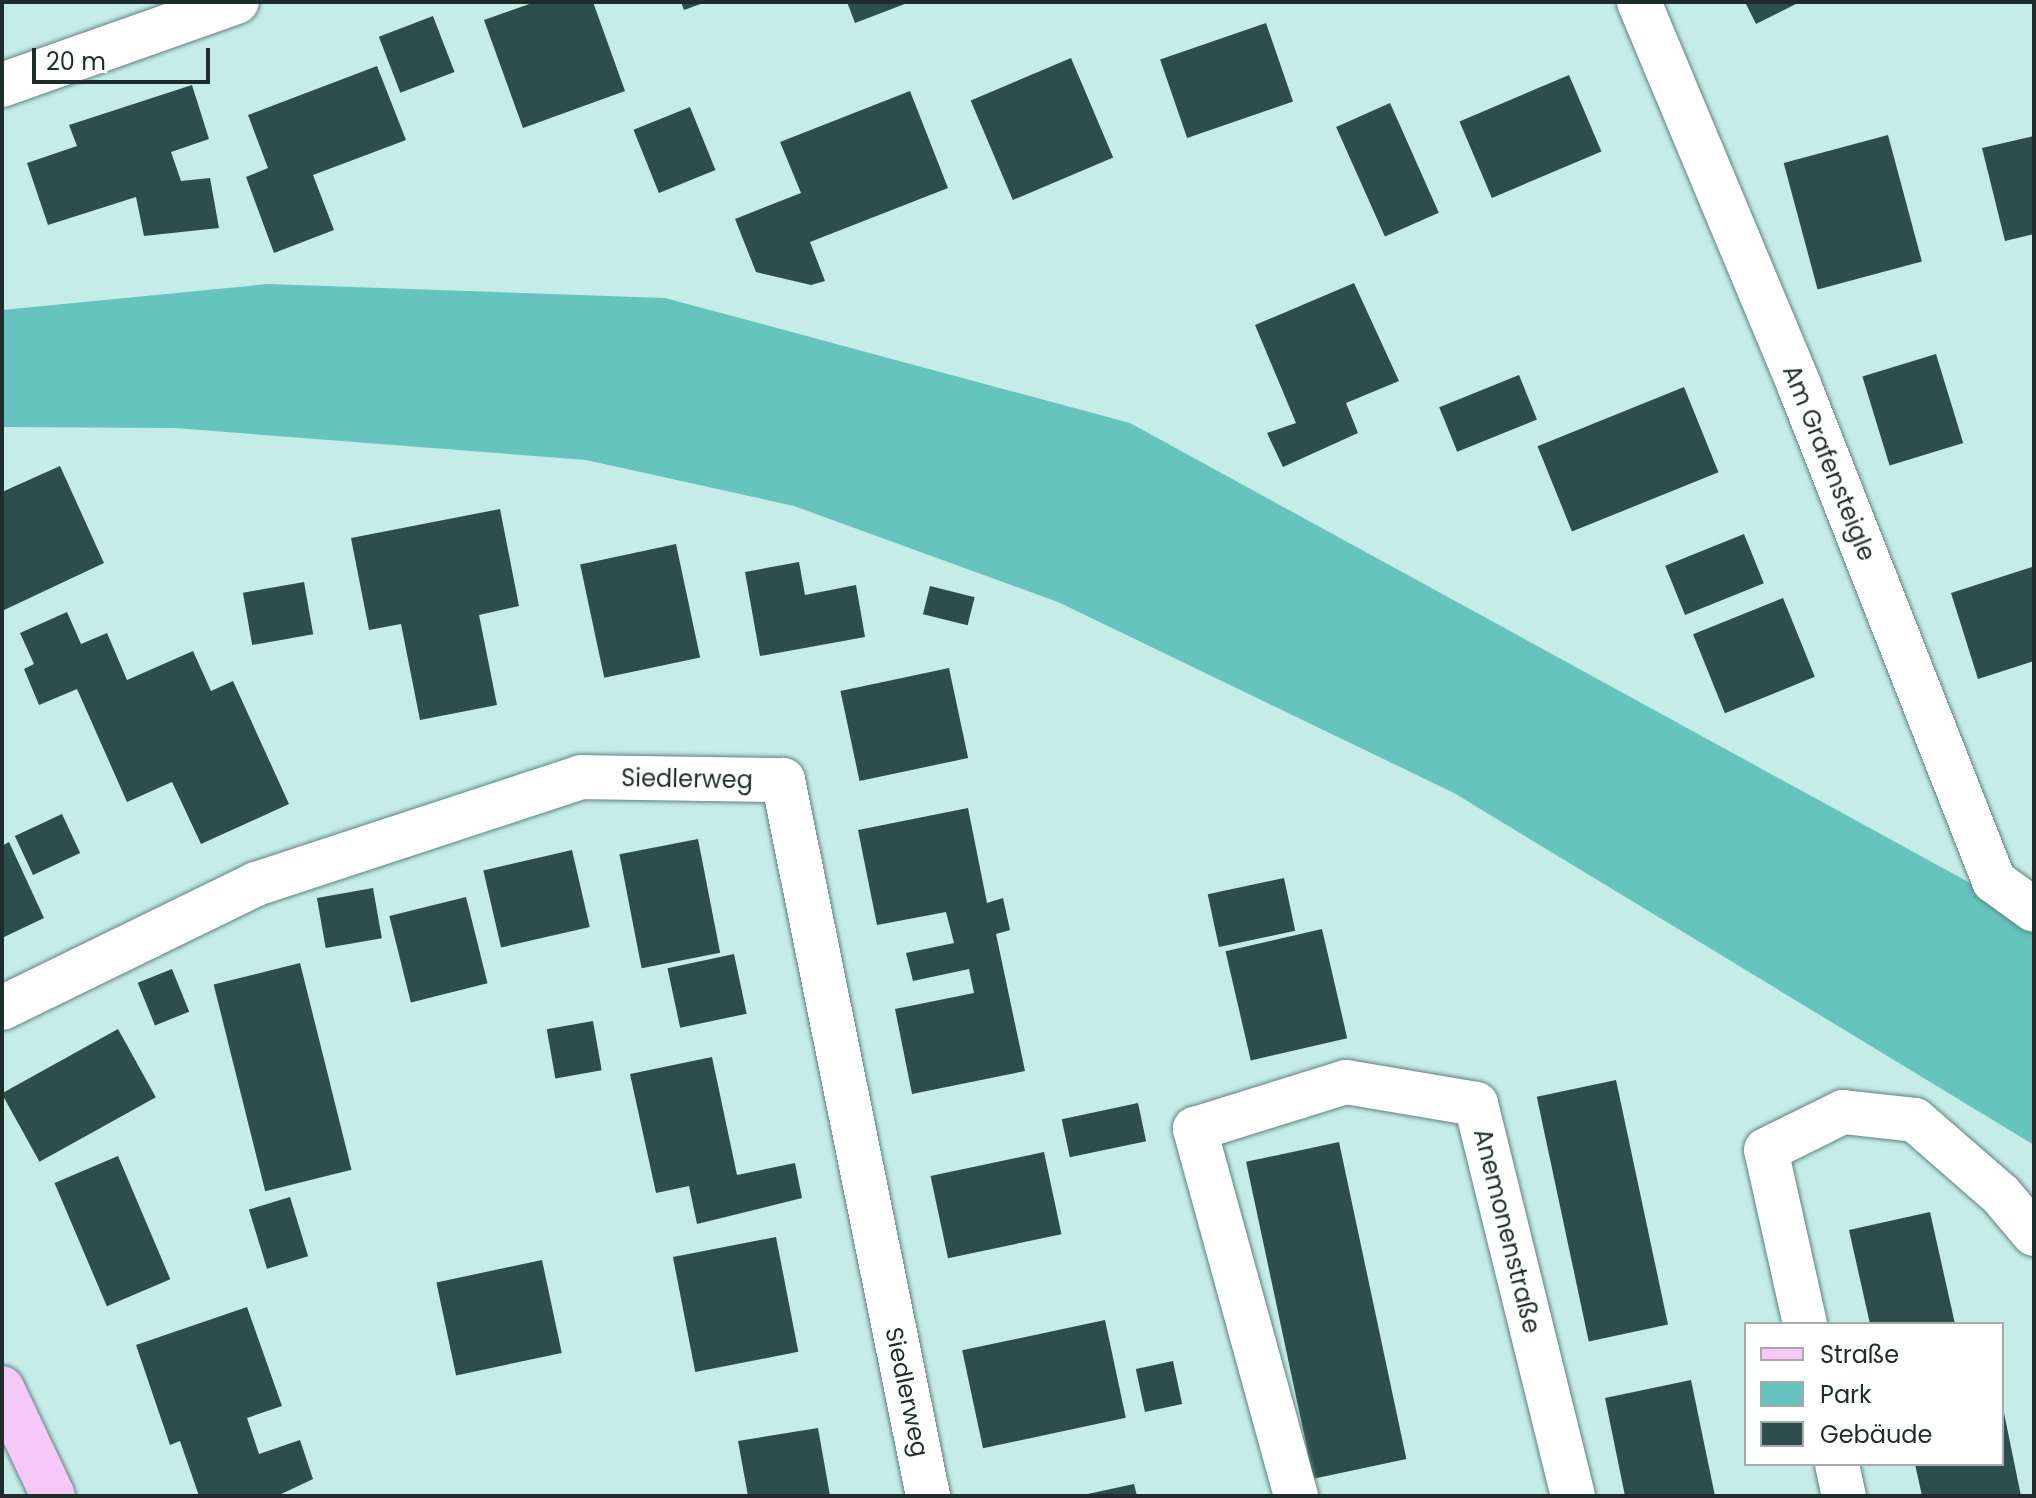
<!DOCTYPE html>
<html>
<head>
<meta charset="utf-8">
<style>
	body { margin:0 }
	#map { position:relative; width:2036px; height:1498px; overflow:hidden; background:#c6ece8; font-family:Poppins,sans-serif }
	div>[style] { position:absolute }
	.green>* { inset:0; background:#65c4bd }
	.building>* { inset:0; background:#2d4e4c; transform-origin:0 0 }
	.roads { filter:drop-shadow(0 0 2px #5f827f) drop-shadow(0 0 2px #5f827f) }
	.minor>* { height:44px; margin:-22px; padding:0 22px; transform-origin:22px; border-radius:22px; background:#fff }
	.major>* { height:44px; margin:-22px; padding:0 22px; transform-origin:22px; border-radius:22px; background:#f5c8f7 }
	span { translate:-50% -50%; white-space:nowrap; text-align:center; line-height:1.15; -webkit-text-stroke:8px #fff; paint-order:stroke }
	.street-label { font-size:24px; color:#1e2d2c }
	.frame { position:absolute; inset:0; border:4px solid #1e2d2c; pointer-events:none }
	.legend { position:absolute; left:1744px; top:1322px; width:260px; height:144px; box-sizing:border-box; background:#fff; border:2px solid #a5abab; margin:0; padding:10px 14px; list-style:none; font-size:24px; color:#1e2d2c }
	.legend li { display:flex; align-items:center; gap:16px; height:40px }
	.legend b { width:40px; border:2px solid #a5abab }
	.scale { position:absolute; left:32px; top:48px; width:178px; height:36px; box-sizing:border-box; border:4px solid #1e2d2c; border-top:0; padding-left:10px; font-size:24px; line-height:28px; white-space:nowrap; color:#1e2d2c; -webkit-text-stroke:6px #fff; paint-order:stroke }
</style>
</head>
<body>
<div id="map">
	<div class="green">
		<div style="clip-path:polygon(268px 284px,665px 298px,1130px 423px,1972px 884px,2034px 931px,2034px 1145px,1454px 793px,1058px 602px,794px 506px,586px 460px,175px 428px,2px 427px,2px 310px)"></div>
	</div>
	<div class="building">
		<div style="clip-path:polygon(535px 2px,593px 2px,625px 91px,523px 128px,484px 20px)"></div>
		<div style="clip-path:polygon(681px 2px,706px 2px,684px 10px)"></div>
		<div style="clip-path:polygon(847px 2px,910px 2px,855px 23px)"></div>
		<div style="clip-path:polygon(1745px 2px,1800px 2px,1756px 24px)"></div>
		<div style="left:433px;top:16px;width:60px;height:58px;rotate:69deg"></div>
		<div style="left:1266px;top:23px;width:83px;height:112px;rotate:71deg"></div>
		<div style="left:1071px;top:58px;width:108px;height:109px;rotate:67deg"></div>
		<div style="clip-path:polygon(377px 66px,406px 140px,313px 175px,334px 230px,274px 253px,246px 177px,268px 168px,248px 115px)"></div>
		<div style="left:1569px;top:75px;width:83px;height:119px;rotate:67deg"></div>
		<div style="clip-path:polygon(192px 85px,209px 139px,171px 152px,181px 181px,210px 178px,219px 228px,144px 236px,136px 197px,48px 225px,27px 163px,77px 146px,69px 125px)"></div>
		<div style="clip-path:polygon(910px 91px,948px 188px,810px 242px,825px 281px,811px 285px,756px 272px,735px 219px,801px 193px,780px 142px)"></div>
		<div style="left:1390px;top:103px;width:120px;height:59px;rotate:66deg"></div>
		<div style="left:690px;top:107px;width:68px;height:61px;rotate:68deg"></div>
		<div style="left:1888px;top:135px;width:131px;height:108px;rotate:75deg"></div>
		<div style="clip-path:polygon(2034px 136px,2034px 234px,2005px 241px,1982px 148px)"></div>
		<div style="clip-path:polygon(1354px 283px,1399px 381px,1346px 403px,1358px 433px,1283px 467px,1267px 433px,1296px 423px,1255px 325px)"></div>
		<div style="left:1936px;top:354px;width:93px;height:77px;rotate:73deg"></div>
		<div style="left:1519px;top:375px;width:48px;height:86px;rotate:68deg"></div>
		<div style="left:1684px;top:387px;width:92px;height:158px;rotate:68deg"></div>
		<div style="clip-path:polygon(60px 466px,104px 563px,2px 611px,2px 492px)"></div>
		<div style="clip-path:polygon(500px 509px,519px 606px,479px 615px,497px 705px,420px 720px,401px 624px,369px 630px,351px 538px)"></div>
		<div style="left:1744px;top:534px;width:53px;height:85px;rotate:68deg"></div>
		<div style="left:676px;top:544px;width:116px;height:98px;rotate:78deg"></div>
		<div style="clip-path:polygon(799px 562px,805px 595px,856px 585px,865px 637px,760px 656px,745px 572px)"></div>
		<div style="clip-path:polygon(2032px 567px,2034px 661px,1978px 679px,1951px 593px)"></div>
		<div style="left:304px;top:582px;width:53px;height:62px;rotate:80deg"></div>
		<div style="left:930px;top:586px;width:46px;height:29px;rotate:14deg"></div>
		<div style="left:1783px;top:598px;width:85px;height:97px;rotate:68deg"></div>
		<div style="clip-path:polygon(67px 612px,81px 644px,107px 633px,127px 680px,193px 651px,211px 691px,233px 681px,289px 804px,201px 844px,172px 782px,127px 802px,77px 689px,39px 705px,24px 669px,34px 664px,20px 633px)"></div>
		<div style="left:949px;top:668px;width:92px;height:111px;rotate:78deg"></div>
		<div style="clip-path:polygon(968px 808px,987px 903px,1003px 898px,1010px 930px,996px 934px,1025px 1071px,912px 1094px,895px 1009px,974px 993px,969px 969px,913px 981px,906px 953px,954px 943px,946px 912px,877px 925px,858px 830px)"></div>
		<div style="left:62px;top:814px;width:43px;height:52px;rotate:65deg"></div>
		<div style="left:698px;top:839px;width:116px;height:80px;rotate:79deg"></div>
		<div style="clip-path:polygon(9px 842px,44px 918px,2px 938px,2px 846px)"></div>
		<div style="left:572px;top:850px;width:79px;height:91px;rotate:77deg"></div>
		<div style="left:1284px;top:878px;width:54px;height:78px;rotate:78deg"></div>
		<div style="left:373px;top:888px;width:51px;height:57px;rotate:80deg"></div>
		<div style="left:466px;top:897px;width:89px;height:79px;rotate:76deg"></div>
		<div style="left:1322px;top:929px;width:112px;height:99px;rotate:77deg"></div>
		<div style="left:734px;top:954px;width:61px;height:68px;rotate:78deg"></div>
		<div style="left:300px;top:963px;width:213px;height:89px;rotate:76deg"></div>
		<div style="left:172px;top:969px;width:46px;height:37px;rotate:68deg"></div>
		<div style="left:593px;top:1021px;width:50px;height:47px;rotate:80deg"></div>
		<div style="left:118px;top:1029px;width:78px;height:133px;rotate:61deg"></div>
		<div style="clip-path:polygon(712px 1057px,737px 1175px,795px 1163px,802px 1198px,697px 1224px,689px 1186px,656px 1193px,630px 1074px)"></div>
		<div style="left:1616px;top:1080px;width:250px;height:81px;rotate:78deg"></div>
		<div style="left:1138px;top:1103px;width:39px;height:78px;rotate:78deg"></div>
		<div style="left:1339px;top:1142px;width:324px;height:95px;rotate:78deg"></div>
		<div style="left:1044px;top:1152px;width:84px;height:116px;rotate:78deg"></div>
		<div style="left:118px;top:1156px;width:134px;height:69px;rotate:67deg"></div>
		<div style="left:290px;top:1197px;width:62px;height:43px;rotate:73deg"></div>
		<div style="clip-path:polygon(1930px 1212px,1955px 1324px,1870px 1324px,1849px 1230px)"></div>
		<div style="left:776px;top:1237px;width:117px;height:105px;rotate:79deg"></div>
		<div style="left:542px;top:1260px;width:95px;height:108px;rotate:78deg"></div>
		<div style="clip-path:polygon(247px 1307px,282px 1406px,247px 1418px,259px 1454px,300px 1440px,313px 1479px,277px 1496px,199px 1496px,180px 1441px,170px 1445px,136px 1345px)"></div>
		<div style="left:1105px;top:1320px;width:100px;height:146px;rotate:78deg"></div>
		<div style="left:1173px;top:1361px;width:44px;height:38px;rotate:78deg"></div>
		<div style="clip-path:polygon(1691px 1380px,1715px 1496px,1625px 1496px,1605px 1398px)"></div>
		<div style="clip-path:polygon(2003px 1408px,2021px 1496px,1922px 1496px,1915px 1464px,2002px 1464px)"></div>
		<div style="clip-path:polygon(818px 1428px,830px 1496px,748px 1496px,738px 1441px)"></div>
		<div style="clip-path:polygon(1134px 1484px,1137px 1496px,1083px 1496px,1083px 1495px)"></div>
	</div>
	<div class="roads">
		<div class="minor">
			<div style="left:1639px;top:2px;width:415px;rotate:67.3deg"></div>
			<div style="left:1799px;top:385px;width:533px;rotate:68.54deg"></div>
			<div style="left:1994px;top:881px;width:49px;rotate:35.9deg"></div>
			<div style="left:2px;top:85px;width:249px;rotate:-19.5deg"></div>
			<div style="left:2px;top:1008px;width:283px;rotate:-26deg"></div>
			<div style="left:256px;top:884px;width:342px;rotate:-18.2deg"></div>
			<div style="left:581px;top:777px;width:202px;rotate:0.9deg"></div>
			<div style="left:783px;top:780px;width:731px;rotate:78.55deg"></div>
			<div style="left:1805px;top:1324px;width:178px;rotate:-102.6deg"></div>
			<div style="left:1766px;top:1150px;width:86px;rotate:-26.3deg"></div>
			<div style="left:1843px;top:1112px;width:72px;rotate:6.3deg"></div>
			<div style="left:1915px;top:1120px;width:114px;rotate:41.1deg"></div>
			<div style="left:2001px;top:1195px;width:51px;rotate:49.8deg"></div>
			<div style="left:1837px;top:1464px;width:33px;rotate:78deg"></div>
			<div style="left:1296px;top:1496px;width:381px;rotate:-105.4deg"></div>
			<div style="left:1195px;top:1129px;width:158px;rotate:-17.3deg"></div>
			<div style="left:1346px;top:1082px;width:132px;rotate:9.6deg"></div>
			<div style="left:1476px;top:1104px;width:404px;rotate:76.1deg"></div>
		</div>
		<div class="major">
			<div style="left:2px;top:1388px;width:119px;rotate:64.7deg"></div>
		</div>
	</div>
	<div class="street-label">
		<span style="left:1829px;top:463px;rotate:68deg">Am Grafensteigle</span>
		<span style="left:687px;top:779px;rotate:1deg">Siedlerweg</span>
		<span style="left:1507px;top:1231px;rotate:76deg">Anemonenstraße</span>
		<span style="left:907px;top:1392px;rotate:78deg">Siedlerweg</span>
	</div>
	<div class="frame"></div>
	<ul class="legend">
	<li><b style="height:10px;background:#f5c8f7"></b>Straße</li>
	<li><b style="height:22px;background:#65c4bd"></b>Park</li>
	<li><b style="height:22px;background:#2d4e4c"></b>Gebäude</li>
	</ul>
	<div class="scale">20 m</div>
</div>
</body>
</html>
